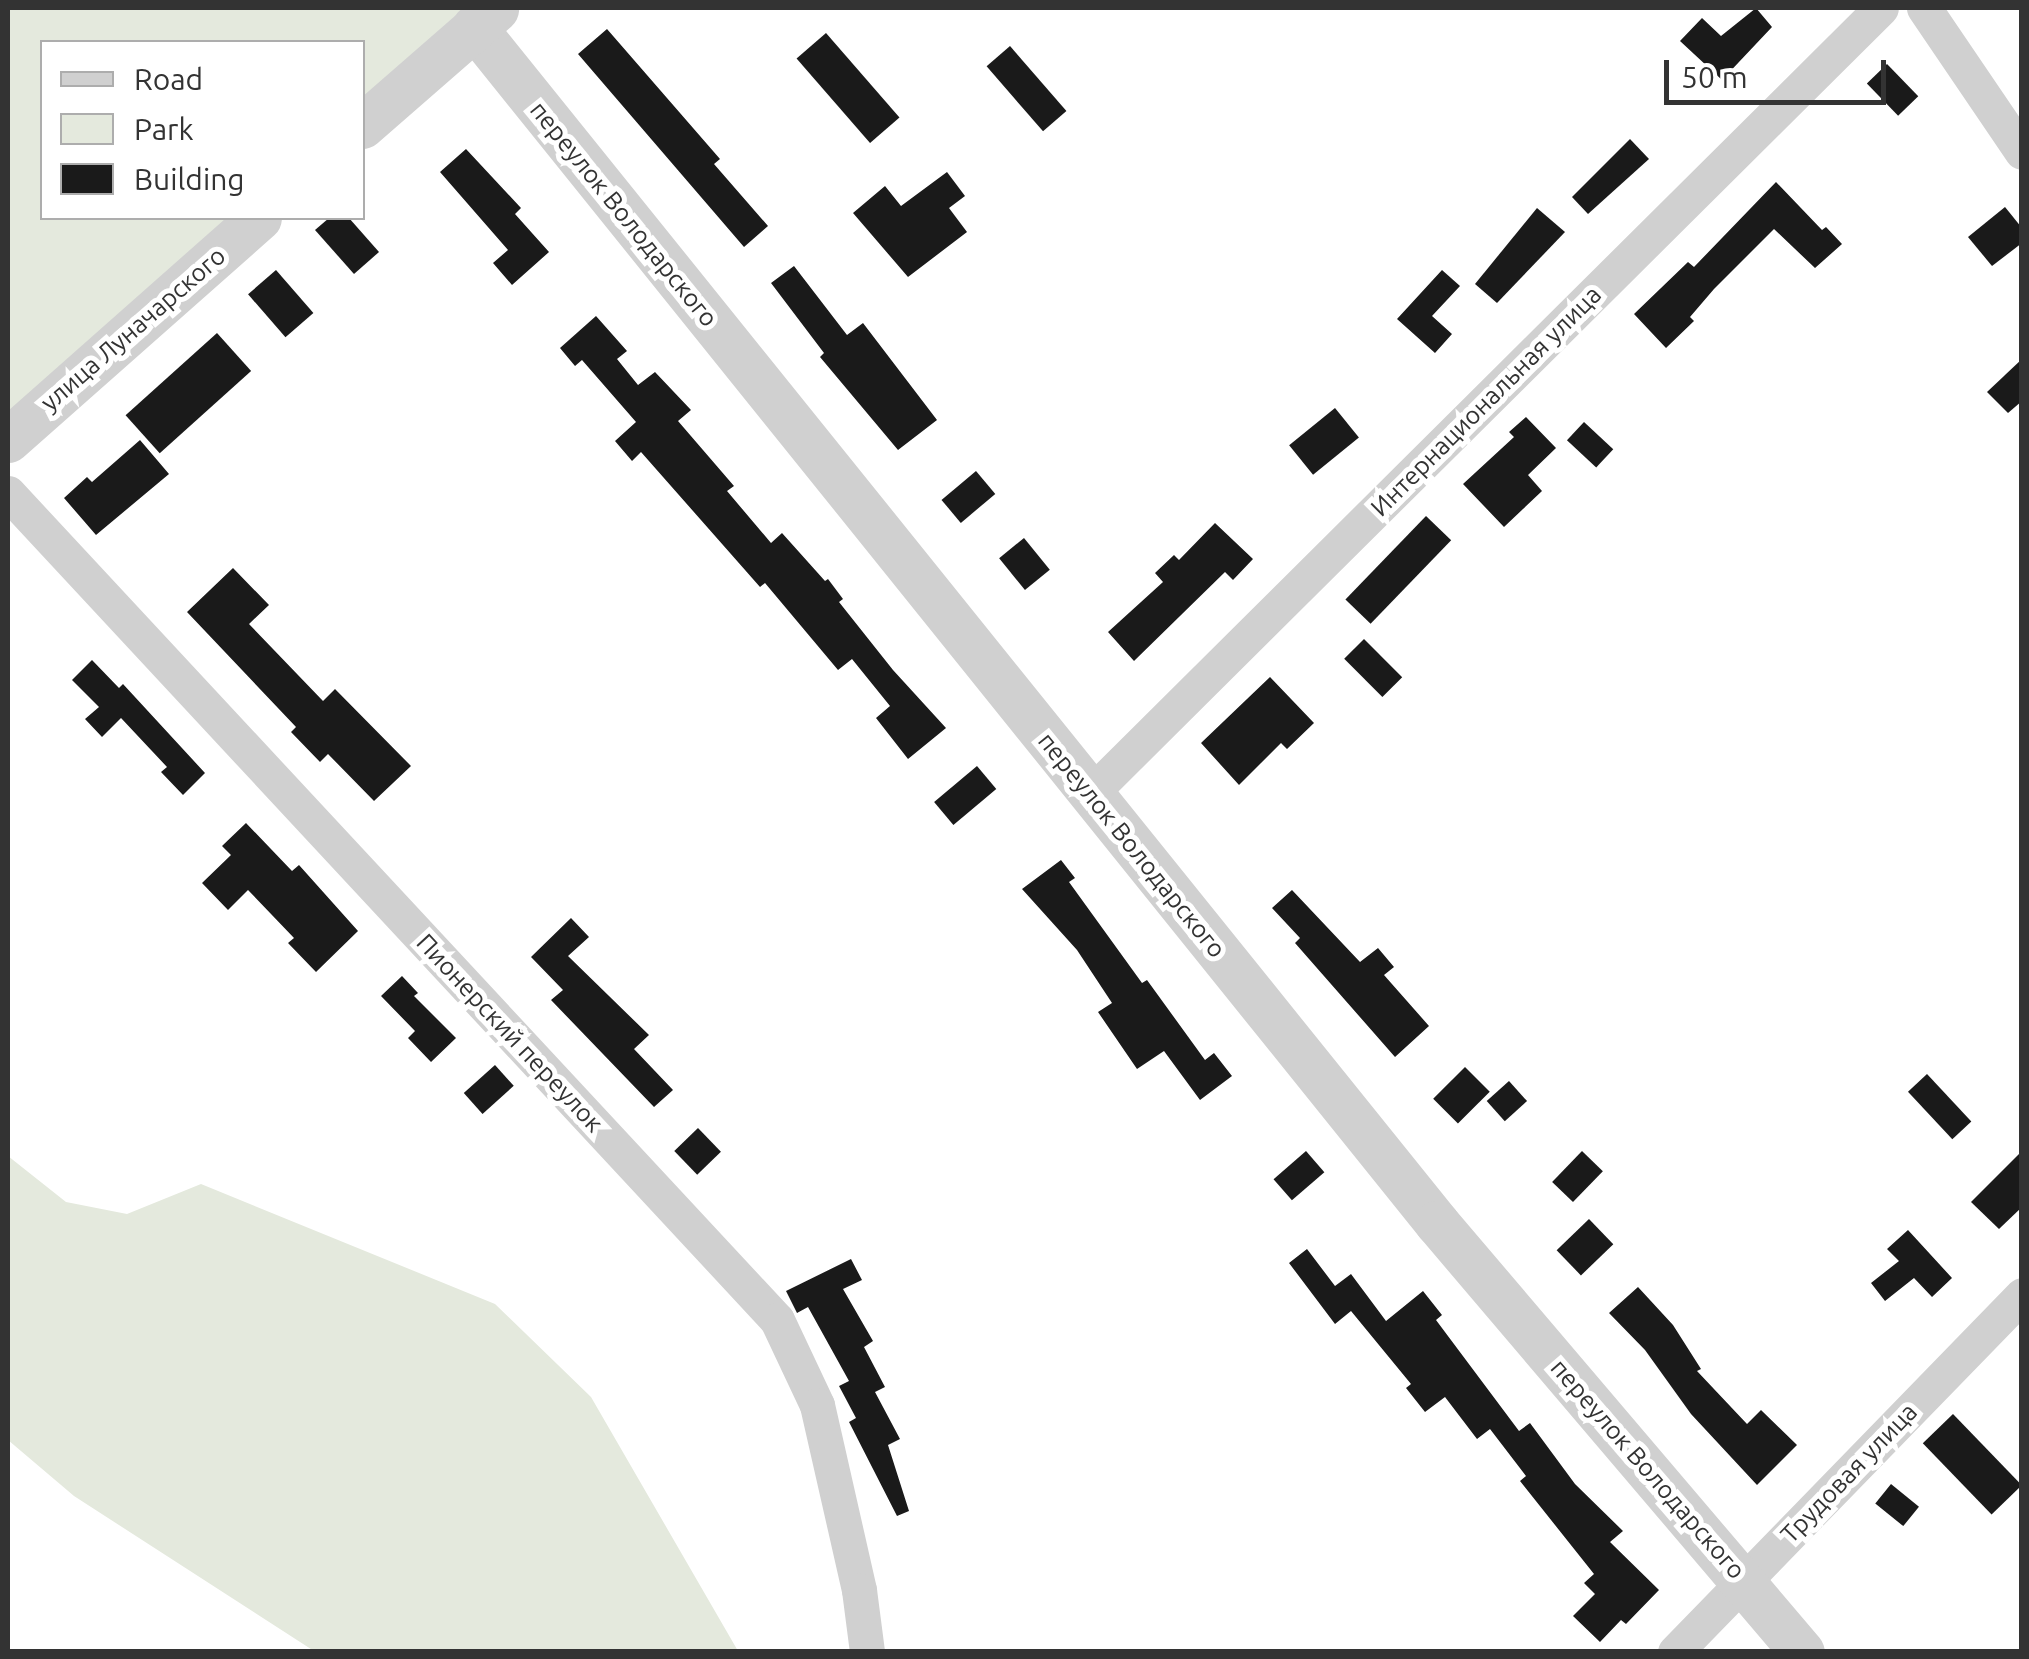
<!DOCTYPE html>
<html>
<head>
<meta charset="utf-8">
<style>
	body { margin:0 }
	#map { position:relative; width:2029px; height:1659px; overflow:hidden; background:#fff; font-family:Ubuntu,sans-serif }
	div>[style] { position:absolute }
	.green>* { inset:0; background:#e4e9dd }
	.building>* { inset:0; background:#1a1a1a; transform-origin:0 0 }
	.minor>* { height:35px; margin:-17.5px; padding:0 17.5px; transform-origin:17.5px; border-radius:17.5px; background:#d0d0d0 }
	.tertiary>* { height:45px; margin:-22.5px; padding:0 22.5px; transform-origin:22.5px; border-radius:22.5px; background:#d0d0d0 }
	span { translate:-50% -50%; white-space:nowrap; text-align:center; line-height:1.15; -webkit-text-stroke:10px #fff; paint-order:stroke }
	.street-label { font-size:25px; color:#333 }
	.frame { position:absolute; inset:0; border:10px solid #333; pointer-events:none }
	.legend { position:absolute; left:40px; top:40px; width:325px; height:180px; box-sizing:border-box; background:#fff; border:2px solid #adadad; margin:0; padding:12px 18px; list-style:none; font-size:30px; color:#333 }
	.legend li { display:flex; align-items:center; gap:20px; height:50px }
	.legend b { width:50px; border:2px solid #adadad }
	.scale { position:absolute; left:1664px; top:60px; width:222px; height:45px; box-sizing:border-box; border:5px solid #333; border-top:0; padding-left:12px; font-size:30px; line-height:35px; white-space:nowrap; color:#333; -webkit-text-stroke:8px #fff; paint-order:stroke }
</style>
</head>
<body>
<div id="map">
	<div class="green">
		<div style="clip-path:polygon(8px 8px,472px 8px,363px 105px,362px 42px,42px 42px,42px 218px,236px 218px,8px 420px)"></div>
		<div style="clip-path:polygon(8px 1156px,66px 1202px,127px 1214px,201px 1184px,495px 1304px,591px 1397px,738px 1651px,314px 1651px,74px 1496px,8px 1440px)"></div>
	</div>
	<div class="building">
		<div style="clip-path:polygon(1756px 8px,1772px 27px,1722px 80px,1680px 41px,1702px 18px,1721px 36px)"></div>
		<div style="clip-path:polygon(607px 29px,720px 159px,714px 164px,768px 226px,744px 247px,578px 54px)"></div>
		<div style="left:826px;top:33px;width:112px;height:39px;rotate:49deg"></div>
		<div style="left:1010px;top:46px;width:86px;height:31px;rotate:49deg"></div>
		<div style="left:1887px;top:64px;width:45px;height:28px;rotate:46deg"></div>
		<div style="clip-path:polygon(1630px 139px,1649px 159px,1588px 214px,1572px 197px)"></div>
		<div style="clip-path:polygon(466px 149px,521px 208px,515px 214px,549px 252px,512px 285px,493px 263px,508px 250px,440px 172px)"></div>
		<div style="clip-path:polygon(947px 172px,965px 196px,949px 208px,967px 232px,908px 277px,853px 213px,885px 186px,901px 206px)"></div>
		<div style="clip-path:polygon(1776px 182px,1822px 230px,1826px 227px,1842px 244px,1815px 268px,1774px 229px,1714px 289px,1690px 317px,1694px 321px,1666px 348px,1634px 314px,1688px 262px,1694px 267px)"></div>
		<div style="clip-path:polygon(2005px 207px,2022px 228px,2022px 243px,1992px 266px,1968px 237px)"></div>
		<div style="clip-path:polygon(1537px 208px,1565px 232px,1497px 303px,1475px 284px)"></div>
		<div style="clip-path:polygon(329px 218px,349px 218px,379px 252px,354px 274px,315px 230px)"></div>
		<div style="clip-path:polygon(794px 266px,847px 335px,863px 323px,937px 420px,898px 450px,820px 357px,824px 353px,771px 283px)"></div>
		<div style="left:276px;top:270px;width:57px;height:37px;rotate:49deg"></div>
		<div style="clip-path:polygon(1442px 270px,1460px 286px,1432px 316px,1452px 334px,1435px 353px,1397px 319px)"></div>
		<div style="clip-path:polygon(596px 316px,627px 351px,617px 359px,638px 385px,655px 372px,691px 410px,678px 421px,734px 486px,727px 491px,771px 543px,782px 533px,825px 581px,828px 579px,843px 599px,839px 602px,893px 670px,946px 728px,908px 759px,876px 718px,890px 706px,852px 659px,838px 670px,765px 583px,760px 587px,641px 452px,632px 461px,615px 441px,636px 422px,582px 360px,575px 366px,560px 348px)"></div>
		<div style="left:217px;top:333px;width:51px;height:123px;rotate:48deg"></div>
		<div style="clip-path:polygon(2022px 359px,2022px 401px,2008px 413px,1987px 392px)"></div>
		<div style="left:1335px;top:408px;width:38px;height:59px;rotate:51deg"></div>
		<div style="clip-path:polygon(1526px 417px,1556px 448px,1528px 475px,1542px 491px,1504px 527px,1463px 484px,1514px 437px,1509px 432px)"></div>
		<div style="left:1584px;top:422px;width:40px;height:25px;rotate:43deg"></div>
		<div style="clip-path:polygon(140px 440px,169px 474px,96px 535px,64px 498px,87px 477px,92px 482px)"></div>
		<div style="left:976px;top:471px;width:30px;height:45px;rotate:50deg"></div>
		<div style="left:1426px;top:516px;width:35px;height:116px;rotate:44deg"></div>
		<div style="clip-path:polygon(1215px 523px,1253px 559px,1233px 580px,1225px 572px,1134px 661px,1108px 632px,1163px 582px,1155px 573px,1174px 555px,1179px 560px)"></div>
		<div style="left:1024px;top:538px;width:41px;height:32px;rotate:51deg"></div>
		<div style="clip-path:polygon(233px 568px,269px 605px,249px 624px,323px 701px,335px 689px,411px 766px,374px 801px,328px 754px,320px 762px,291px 732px,296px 727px,187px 612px)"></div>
		<div style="left:1364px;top:639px;width:54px;height:28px;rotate:45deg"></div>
		<div style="clip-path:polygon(92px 660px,119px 688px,123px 684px,205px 773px,183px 795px,161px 772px,167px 767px,121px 718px,102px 737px,85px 719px,99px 707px,72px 680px)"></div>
		<div style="clip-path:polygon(1270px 677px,1314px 723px,1287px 749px,1281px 743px,1239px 785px,1201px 743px)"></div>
		<div style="left:977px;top:766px;width:30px;height:56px;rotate:50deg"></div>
		<div style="clip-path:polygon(246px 823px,292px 871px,299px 865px,358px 931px,316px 972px,288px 943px,294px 938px,248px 890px,228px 910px,202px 883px,231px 855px,222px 846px)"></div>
		<div style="clip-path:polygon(1061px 860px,1075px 878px,1069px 882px,1142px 983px,1147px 980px,1205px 1060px,1214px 1053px,1232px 1076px,1200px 1100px,1164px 1051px,1137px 1069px,1098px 1012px,1112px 1003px,1077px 950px,1022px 889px)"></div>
		<div style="clip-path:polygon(1292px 890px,1360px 962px,1378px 948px,1394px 967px,1384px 975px,1429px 1026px,1395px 1057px,1295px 943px,1300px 938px,1272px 908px)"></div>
		<div style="clip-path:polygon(571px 918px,589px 937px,568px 956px,649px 1035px,634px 1049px,673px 1090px,654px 1107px,551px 1000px,563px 990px,531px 957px)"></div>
		<div style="clip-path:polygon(402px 976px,418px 993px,414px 996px,456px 1038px,431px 1062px,408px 1038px,415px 1031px,381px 996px)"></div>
		<div style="left:495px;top:1065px;width:28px;height:42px;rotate:48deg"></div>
		<div style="left:1465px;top:1067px;width:35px;height:45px;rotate:45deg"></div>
		<div style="left:1927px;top:1074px;width:65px;height:26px;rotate:47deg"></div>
		<div style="left:1509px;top:1081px;width:27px;height:30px;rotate:48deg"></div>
		<div style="left:698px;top:1128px;width:33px;height:33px;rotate:46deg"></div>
		<div style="left:1306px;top:1151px;width:28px;height:43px;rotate:49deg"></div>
		<div style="left:1582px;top:1151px;width:29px;height:43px;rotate:44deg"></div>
		<div style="clip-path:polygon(2022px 1151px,2022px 1207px,1999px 1229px,1971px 1202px)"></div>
		<div style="left:1589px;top:1219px;width:35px;height:45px;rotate:46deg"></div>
		<div style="clip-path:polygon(1908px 1230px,1952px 1278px,1932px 1297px,1914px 1278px,1885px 1301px,1871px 1283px,1899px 1261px,1887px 1249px)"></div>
		<div style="clip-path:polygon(1307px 1249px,1335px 1286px,1351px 1274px,1386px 1321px,1423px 1291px,1442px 1315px,1436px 1320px,1519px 1431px,1530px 1423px,1575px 1484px,1623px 1531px,1610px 1542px,1659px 1590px,1626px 1624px,1621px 1620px,1600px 1642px,1573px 1616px,1595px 1594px,1584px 1583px,1594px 1574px,1520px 1481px,1526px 1476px,1490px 1429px,1477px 1439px,1445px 1397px,1425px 1412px,1406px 1388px,1411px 1384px,1351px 1311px,1335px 1324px,1289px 1263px)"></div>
		<div style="clip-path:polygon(851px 1259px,862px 1280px,843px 1289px,873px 1341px,864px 1347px,885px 1387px,875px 1392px,900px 1439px,888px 1445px,909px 1511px,897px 1516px,849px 1422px,856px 1418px,839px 1386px,849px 1381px,808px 1307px,797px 1313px,786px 1291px)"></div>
		<div style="clip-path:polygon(1638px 1287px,1673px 1325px,1701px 1369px,1697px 1371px,1747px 1424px,1761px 1410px,1797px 1445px,1757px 1485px,1691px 1414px,1645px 1350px,1609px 1313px)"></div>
		<div style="left:1953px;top:1414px;width:99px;height:42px;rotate:46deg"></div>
		<div style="left:1891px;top:1484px;width:36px;height:25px;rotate:39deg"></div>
	</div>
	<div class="minor">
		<div style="left:1924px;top:8px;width:174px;rotate:55.8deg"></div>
		<div style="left:8px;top:493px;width:1129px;rotate:47.08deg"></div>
		<div style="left:777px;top:1320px;width:94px;rotate:64.8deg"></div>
		<div style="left:817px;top:1405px;width:190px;rotate:77.2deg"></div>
		<div style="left:859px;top:1590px;width:63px;rotate:82.6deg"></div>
		<div style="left:1090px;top:794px;width:1115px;rotate:-44.82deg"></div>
		<div style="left:1675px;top:1652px;width:498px;rotate:-45.8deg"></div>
	</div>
	<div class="tertiary">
		<div style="left:474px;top:27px;width:1536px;rotate:51.16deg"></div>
		<div style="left:1437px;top:1223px;width:563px;rotate:49.61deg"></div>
		<div style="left:362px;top:126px;width:178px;rotate:-41.1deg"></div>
		<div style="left:8px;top:440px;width:335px;rotate:-41.5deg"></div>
	</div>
	<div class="street-label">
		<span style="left:624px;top:214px;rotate:51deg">переулок Володарского</span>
		<span style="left:133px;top:329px;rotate:-41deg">улица Луначарского</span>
		<span style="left:1486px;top:401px;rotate:-45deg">Интернациональная улица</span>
		<span style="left:1132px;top:845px;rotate:51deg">переулок Володарского</span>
		<span style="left:510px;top:1033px;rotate:47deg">Пионерский переулок</span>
		<span style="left:1648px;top:1469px;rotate:49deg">переулок Володарского</span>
		<span style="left:1849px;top:1473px;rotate:-46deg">Трудовая улица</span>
	</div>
	<div class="frame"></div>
	<ul class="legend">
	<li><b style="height:12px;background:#d0d0d0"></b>Road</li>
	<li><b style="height:28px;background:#e4e9dd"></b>Park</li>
	<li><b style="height:28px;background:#1a1a1a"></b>Building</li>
	</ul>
	<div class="scale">50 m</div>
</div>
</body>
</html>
